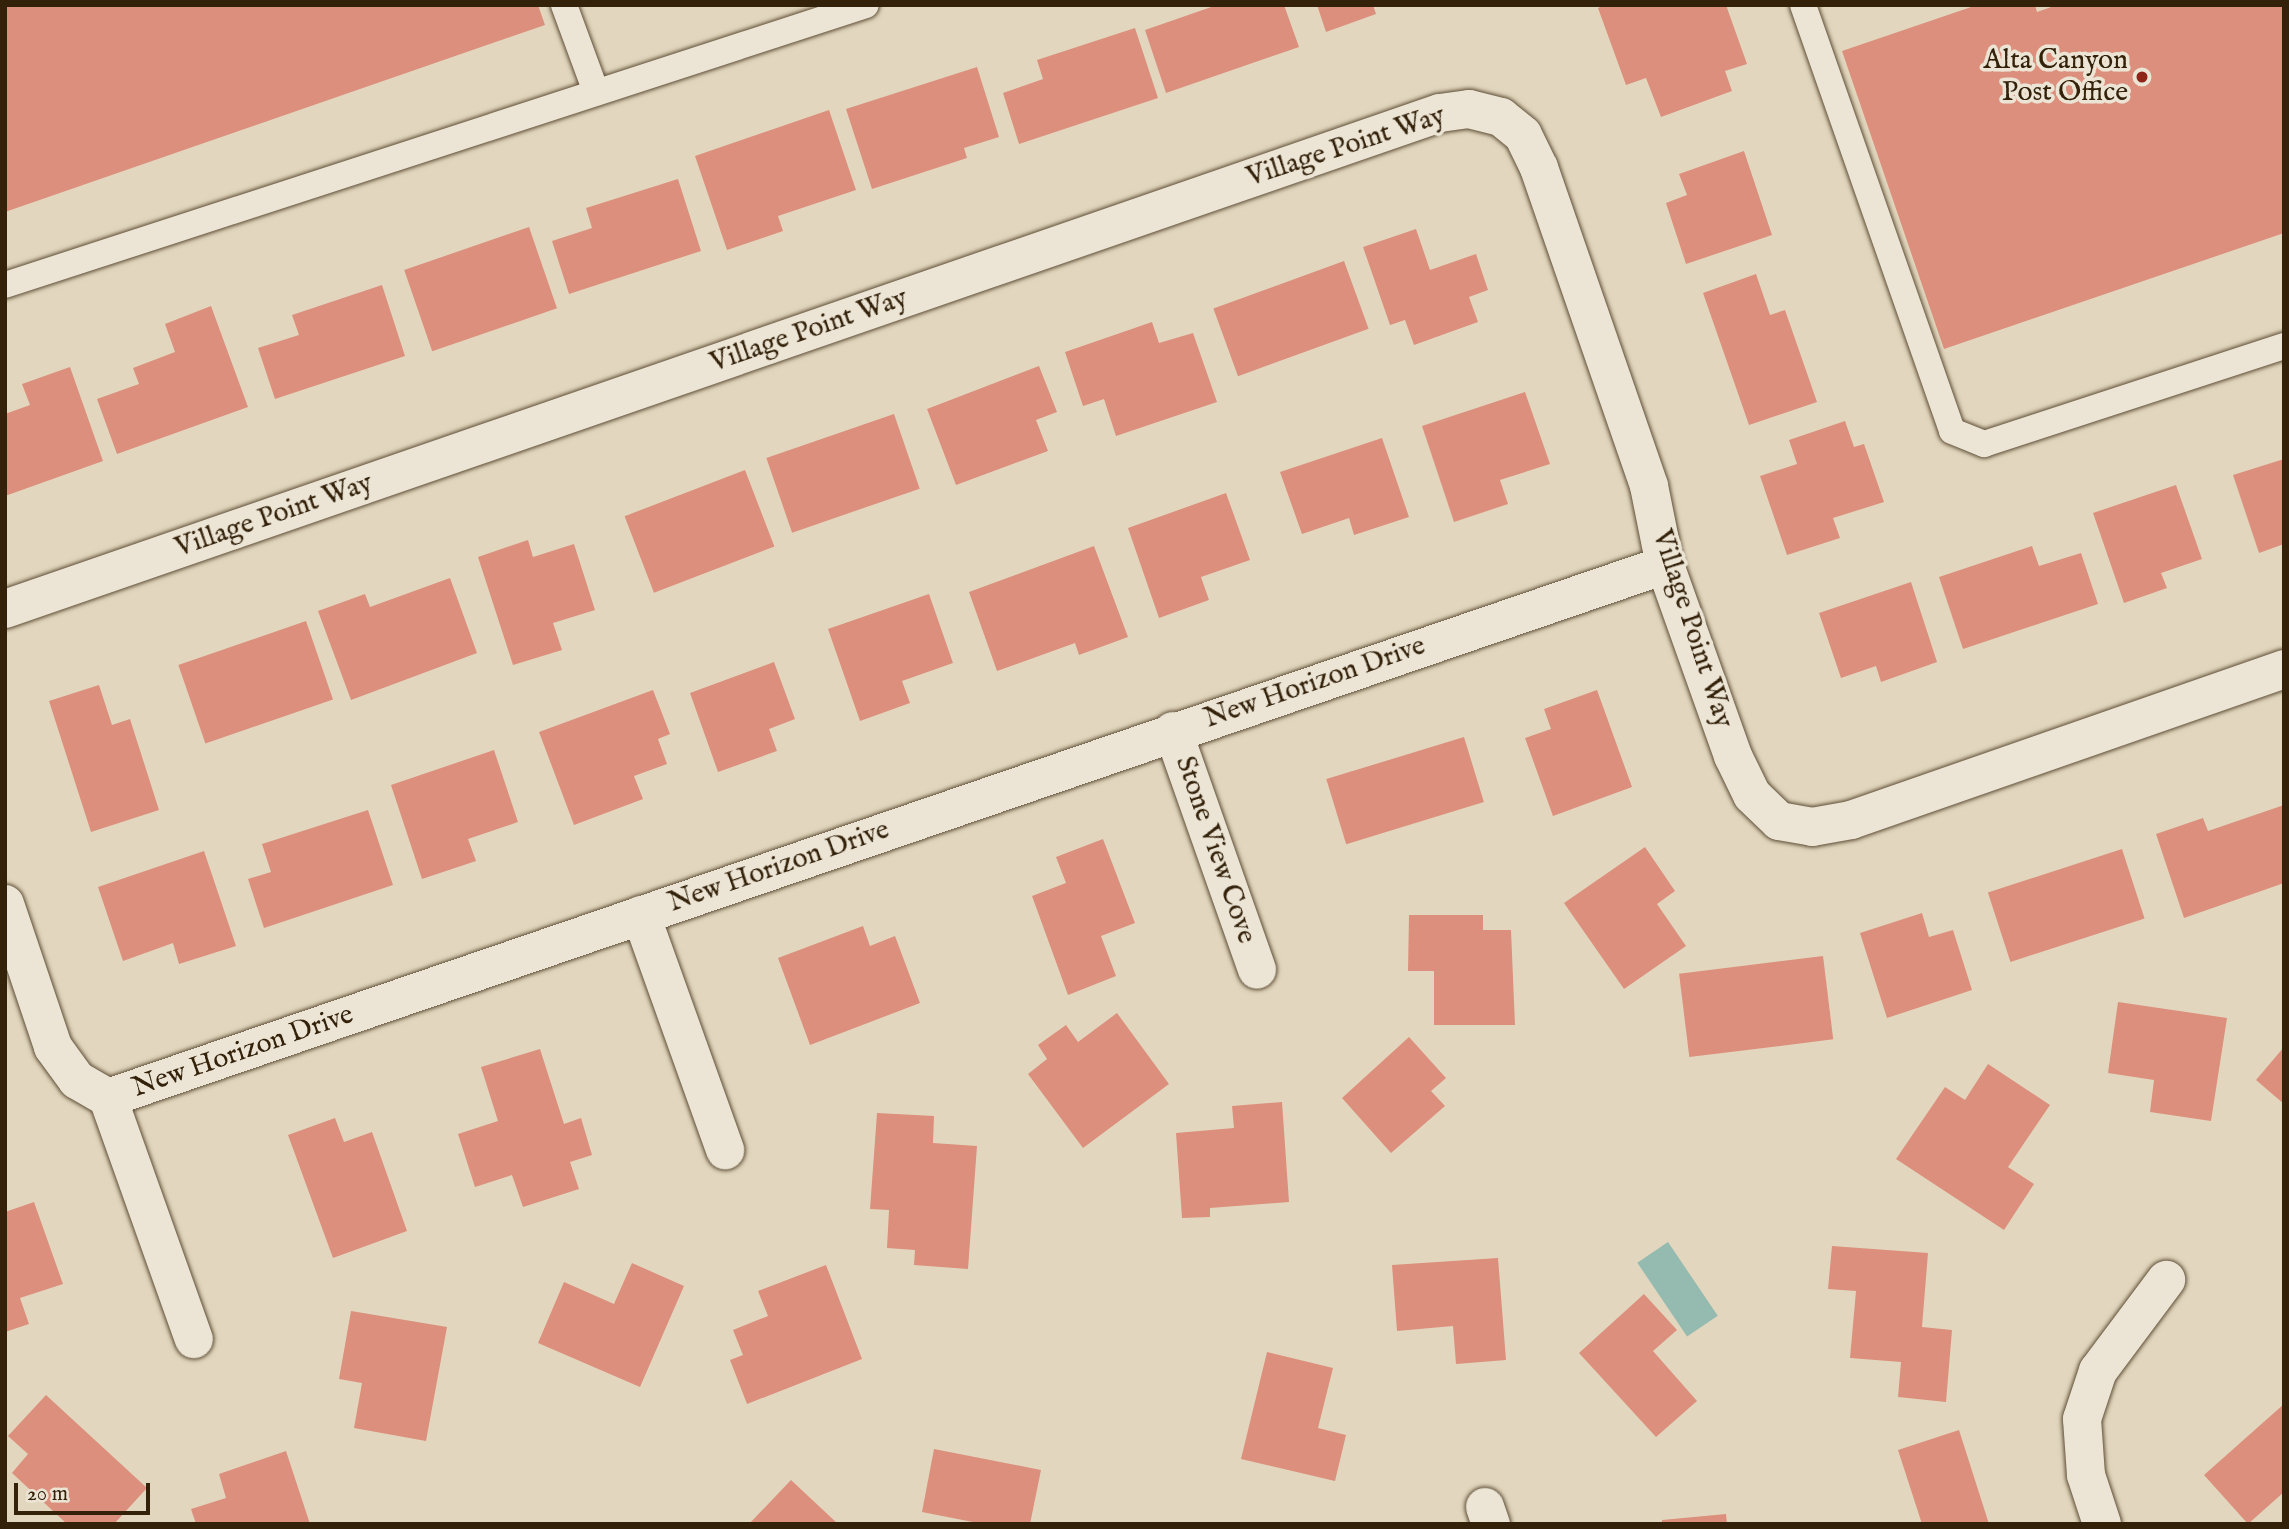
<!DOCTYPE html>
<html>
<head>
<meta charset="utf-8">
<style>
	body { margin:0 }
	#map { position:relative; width:2289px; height:1529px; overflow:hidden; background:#e2d7be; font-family:"IM FELL English",serif }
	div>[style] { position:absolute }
	.water>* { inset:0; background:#95bab0; transform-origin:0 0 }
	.building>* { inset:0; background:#dc8f7c; transform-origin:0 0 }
	.roads { filter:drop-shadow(0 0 2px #5f4e37) drop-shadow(0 0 2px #5f4e37) }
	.service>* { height:26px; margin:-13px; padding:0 13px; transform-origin:13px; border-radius:13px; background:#ece5d5 }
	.minor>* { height:38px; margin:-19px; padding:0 19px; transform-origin:19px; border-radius:19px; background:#ece5d5 }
	.dots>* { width:19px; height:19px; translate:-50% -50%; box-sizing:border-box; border:4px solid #ece5d5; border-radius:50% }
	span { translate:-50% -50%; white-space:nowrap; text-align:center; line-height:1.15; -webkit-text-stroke:7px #ece5d5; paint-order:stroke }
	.poi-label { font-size:28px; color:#33210a }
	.right { translate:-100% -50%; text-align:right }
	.street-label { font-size:28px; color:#33210a }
	.frame { position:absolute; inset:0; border:7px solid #33210a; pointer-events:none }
	.scale { position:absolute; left:14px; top:1483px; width:136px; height:32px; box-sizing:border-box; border:4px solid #33210a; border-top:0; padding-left:9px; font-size:21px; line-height:24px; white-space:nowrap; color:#33210a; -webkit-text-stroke:5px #ece5d5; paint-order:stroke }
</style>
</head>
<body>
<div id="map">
	<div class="water">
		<div style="left:1668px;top:1242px;width:89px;height:37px;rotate:56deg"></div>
	</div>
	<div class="building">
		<div style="clip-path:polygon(5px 5px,538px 5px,545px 25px,5px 212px)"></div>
		<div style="clip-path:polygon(1217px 5px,1284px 5px,1299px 47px,1166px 93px,1145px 30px)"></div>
		<div style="clip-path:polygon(1317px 5px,1373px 5px,1376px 14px,1326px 32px)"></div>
		<div style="clip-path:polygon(1605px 5px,1726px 5px,1747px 64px,1725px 71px,1732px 91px,1661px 117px,1646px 78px,1626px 85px,1598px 8px)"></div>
		<div style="clip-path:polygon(1977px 5px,2035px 5px,2037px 12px,2057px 5px,2284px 5px,2284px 233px,1944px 349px,1842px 51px)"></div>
		<div style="clip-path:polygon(1135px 28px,1158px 98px,1019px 144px,1003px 93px,1043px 79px,1037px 60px)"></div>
		<div style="clip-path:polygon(977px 67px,999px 137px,964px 148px,967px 158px,872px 189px,846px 109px)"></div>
		<div style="clip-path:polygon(829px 110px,856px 190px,778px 216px,783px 231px,727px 250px,695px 156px)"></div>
		<div style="clip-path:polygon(1744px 151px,1772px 235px,1686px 264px,1666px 203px,1687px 195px,1679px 174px)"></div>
		<div style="clip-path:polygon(678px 179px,701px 251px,569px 294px,552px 241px,592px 228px,586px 208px)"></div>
		<div style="left:529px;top:227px;width:86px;height:132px;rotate:71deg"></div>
		<div style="clip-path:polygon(1416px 229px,1430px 270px,1476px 254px,1488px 290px,1469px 297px,1478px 322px,1414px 345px,1405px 320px,1390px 325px,1363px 247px)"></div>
		<div style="left:1344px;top:261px;width:72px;height:139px;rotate:70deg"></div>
		<div style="clip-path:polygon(1756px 274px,1770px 315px,1785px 310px,1817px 402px,1749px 425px,1703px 293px)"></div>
		<div style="clip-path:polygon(382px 285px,405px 356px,275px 399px,258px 348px,299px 335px,292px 315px)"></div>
		<div style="clip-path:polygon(211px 306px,248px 407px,117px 454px,97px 399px,139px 384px,133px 368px,175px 352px,165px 324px)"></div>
		<div style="clip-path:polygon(1152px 322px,1159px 343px,1193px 333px,1217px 402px,1116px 436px,1104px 399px,1083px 406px,1065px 352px)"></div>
		<div style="clip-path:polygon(1039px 366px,1057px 412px,1036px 420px,1048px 451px,956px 485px,927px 409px)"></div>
		<div style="clip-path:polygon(70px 367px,103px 461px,5px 496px,5px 414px,30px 405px,22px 384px)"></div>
		<div style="clip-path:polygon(1525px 392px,1550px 464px,1500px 480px,1508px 504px,1454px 522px,1422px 426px)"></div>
		<div style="left:894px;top:414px;width:79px;height:135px;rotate:71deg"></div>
		<div style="clip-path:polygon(1845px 421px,1854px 447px,1864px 444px,1884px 502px,1833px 518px,1840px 538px,1787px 555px,1760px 476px,1797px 464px,1789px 440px)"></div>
		<div style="clip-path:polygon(1382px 438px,1409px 517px,1354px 535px,1349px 518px,1302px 534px,1280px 472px)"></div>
		<div style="clip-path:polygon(2284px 459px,2284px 544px,2259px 553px,2233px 475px)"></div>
		<div style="left:745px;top:470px;width:82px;height:129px;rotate:69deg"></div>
		<div style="clip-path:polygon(2176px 485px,2202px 559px,2161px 573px,2167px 588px,2124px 603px,2093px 513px)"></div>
		<div style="clip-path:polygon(1226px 493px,1250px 560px,1201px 577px,1209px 600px,1159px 618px,1128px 528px)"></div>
		<div style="clip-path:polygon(528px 540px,533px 557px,574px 544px,595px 610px,553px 623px,562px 650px,513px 665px,478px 557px)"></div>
		<div style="clip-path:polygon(1094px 546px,1128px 637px,1079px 655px,1075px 643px,997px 671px,969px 592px)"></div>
		<div style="clip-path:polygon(2032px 546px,2039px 566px,2081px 553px,2098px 604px,1963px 649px,1939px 577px)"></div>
		<div style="clip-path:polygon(450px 578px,477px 653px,351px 700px,318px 611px,365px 594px,370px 607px)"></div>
		<div style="clip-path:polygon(1911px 582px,1937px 662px,1881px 682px,1876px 666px,1841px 678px,1819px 613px)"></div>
		<div style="clip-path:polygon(929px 594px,953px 663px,902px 681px,910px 703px,860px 721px,828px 629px)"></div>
		<div style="left:306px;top:621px;width:83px;height:135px;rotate:71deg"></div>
		<div style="clip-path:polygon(774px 662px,795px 719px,769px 729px,777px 751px,718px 772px,690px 693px)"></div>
		<div style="clip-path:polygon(99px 685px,112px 725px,130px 719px,159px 810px,91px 832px,49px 701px)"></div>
		<div style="clip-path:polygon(653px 690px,670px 734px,658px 739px,667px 764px,634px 776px,643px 799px,574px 825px,539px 732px)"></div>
		<div style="clip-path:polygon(1597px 690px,1632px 787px,1553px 816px,1525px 738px,1551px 729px,1544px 709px)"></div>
		<div style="left:1464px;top:737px;width:68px;height:144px;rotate:73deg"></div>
		<div style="clip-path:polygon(494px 750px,518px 822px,468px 839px,476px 861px,422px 879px,391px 785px)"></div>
		<div style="clip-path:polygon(2284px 805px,2284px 883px,2184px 918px,2156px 834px,2203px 818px,2208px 831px)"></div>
		<div style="clip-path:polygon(368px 810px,393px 885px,264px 928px,248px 879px,271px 872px,262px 844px)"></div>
		<div style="clip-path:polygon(1103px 839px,1135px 923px,1101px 936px,1116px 976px,1068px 995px,1032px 896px,1066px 883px,1056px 857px)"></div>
		<div style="clip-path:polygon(1645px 847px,1675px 891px,1657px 904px,1686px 946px,1624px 989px,1564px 903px)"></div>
		<div style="left:2122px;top:849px;width:73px;height:141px;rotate:72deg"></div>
		<div style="clip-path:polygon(204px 851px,236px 946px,179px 964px,173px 943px,123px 961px,98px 887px)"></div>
		<div style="clip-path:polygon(1922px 913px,1929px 937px,1953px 930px,1972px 990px,1887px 1018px,1860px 933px)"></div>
		<div style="clip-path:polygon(1409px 915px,1483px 915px,1483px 930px,1511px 930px,1515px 1025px,1434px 1025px,1434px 971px,1408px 971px)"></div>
		<div style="clip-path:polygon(863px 926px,870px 946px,895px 936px,920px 1003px,810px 1045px,778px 958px)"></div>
		<div style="left:1823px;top:956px;width:84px;height:145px;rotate:83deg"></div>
		<div style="clip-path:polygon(2118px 1002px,2227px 1018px,2211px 1121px,2150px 1112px,2154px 1080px,2108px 1073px)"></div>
		<div style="clip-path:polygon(1117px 1013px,1169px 1084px,1083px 1148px,1028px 1074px,1047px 1059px,1038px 1045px,1066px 1025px,1078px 1042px)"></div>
		<div style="clip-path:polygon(1409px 1037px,1446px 1078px,1431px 1091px,1445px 1106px,1391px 1153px,1342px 1098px)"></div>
		<div style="clip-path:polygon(2284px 1047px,2284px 1104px,2256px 1080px)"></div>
		<div style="clip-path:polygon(540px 1049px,564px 1124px,581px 1118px,592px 1155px,570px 1162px,579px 1189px,523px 1207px,512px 1175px,475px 1187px,458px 1134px,498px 1121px,481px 1067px)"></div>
		<div style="clip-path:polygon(1988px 1064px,2050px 1105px,2008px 1167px,2034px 1184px,2004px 1230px,1896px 1159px,1945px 1087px,1965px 1100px)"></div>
		<div style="clip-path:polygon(1282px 1102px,1289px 1202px,1210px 1208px,1210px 1217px,1182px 1218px,1176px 1133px,1234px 1128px,1232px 1106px)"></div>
		<div style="clip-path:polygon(877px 1113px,934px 1116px,933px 1143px,977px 1146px,968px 1269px,914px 1265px,915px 1250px,887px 1248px,889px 1210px,870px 1209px)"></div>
		<div style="clip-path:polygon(335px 1118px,344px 1142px,372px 1132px,407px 1231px,333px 1258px,288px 1135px)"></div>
		<div style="clip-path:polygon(34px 1202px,63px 1284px,20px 1298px,29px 1324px,5px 1332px,5px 1212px)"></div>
		<div style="clip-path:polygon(1832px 1246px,1928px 1253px,1922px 1327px,1952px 1330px,1946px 1402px,1898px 1397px,1901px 1362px,1850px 1358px,1856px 1291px,1828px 1289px)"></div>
		<div style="clip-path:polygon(1498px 1258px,1506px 1360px,1456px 1364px,1453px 1326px,1397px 1331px,1392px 1265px)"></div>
		<div style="clip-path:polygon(632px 1263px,684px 1286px,640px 1387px,538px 1343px,564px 1282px,614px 1304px)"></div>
		<div style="clip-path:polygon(826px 1265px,862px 1359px,747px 1404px,730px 1360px,743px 1355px,733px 1330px,768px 1316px,758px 1291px)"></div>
		<div style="clip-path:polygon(1644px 1294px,1677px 1330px,1653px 1351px,1697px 1401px,1656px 1437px,1579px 1353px)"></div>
		<div style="clip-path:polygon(351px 1311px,447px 1327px,426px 1441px,354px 1428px,362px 1383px,339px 1379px)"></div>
		<div style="clip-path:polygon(1267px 1352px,1333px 1368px,1318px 1428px,1346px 1435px,1335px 1481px,1241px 1459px)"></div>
		<div style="clip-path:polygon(46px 1395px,147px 1488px,114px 1524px,67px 1524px,12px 1473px,28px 1454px,8px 1436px)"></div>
		<div style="clip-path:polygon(2284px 1404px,2284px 1492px,2248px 1524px,2204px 1475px)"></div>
		<div style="clip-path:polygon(1959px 1430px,1989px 1524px,1922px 1524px,1898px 1450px)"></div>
		<div style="clip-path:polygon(934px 1449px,1041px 1470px,1030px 1524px,983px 1524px,922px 1512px)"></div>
		<div style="clip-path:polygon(286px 1451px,310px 1524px,196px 1524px,191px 1509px,226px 1498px,219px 1474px)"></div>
		<div style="clip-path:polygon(791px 1480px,838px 1524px,749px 1524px)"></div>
		<div style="clip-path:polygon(1726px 1514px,1727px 1524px,1662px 1524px,1662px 1520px)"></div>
	</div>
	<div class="roads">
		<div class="service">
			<div style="left:564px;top:5px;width:93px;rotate:69.8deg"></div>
			<div style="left:1803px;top:5px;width:451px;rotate:70.7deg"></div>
			<div style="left:1952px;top:431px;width:35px;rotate:22deg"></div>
			<div style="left:1984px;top:444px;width:316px;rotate:-18.1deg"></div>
			<div style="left:5px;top:285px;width:905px;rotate:-18.01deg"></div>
		</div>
		<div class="minor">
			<div style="left:5px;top:609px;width:1518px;rotate:-19.07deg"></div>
			<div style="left:1440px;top:113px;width:29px;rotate:-8deg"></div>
			<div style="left:1469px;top:109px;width:33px;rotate:14deg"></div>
			<div style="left:1501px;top:117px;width:28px;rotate:39deg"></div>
			<div style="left:1523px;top:135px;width:37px;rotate:64deg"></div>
			<div style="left:1539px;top:168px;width:336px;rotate:70.9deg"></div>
			<div style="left:1649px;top:486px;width:81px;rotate:78.6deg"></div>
			<div style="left:1665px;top:565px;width:203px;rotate:70.4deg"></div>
			<div style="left:1733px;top:756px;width:43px;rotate:64deg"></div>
			<div style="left:1752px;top:795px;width:37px;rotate:44deg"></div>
			<div style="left:1779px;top:821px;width:34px;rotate:10deg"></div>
			<div style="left:1812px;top:827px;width:40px;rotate:-10deg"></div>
			<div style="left:1851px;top:820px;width:459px;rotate:-19.2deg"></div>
			<div style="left:1173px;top:731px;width:253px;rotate:70.6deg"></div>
			<div style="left:5px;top:904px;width:151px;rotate:71.4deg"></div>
			<div style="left:53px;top:1047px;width:41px;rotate:54deg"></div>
			<div style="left:77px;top:1080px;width:36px;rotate:30deg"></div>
			<div style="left:108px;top:1098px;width:1646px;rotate:-18.9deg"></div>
			<div style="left:641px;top:915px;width:250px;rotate:70.3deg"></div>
			<div style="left:108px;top:1098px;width:256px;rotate:70.4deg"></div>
			<div style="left:1485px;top:1507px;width:18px;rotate:71deg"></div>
			<div style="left:2102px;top:1524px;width:52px;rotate:-108.1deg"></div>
			<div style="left:2086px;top:1475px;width:56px;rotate:-94.1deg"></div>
			<div style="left:2082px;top:1419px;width:51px;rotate:-71.6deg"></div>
			<div style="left:2098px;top:1371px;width:114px;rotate:-53.2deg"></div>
		</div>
	</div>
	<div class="dots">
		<div style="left:2142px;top:77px;background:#8f2418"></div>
	</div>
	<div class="poi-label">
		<span class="right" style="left:2128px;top:77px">Alta Canyon<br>Post Office</span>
	</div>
	<div class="street-label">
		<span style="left:1346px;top:147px;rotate:-18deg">Village Point Way</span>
		<span style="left:809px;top:331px;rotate:-19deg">Village Point Way</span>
		<span style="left:274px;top:516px;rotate:-19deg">Village Point Way</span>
		<span style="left:1692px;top:629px;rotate:72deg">Village Point Way</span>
		<span style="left:1315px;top:683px;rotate:-19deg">New Horizon Drive</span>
		<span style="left:1215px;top:850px;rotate:71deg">Stone View Cove</span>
		<span style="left:779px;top:867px;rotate:-19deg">New Horizon Drive</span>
		<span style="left:243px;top:1052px;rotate:-19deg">New Horizon Drive</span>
	</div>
	<div class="frame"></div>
	<div class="scale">20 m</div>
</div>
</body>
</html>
